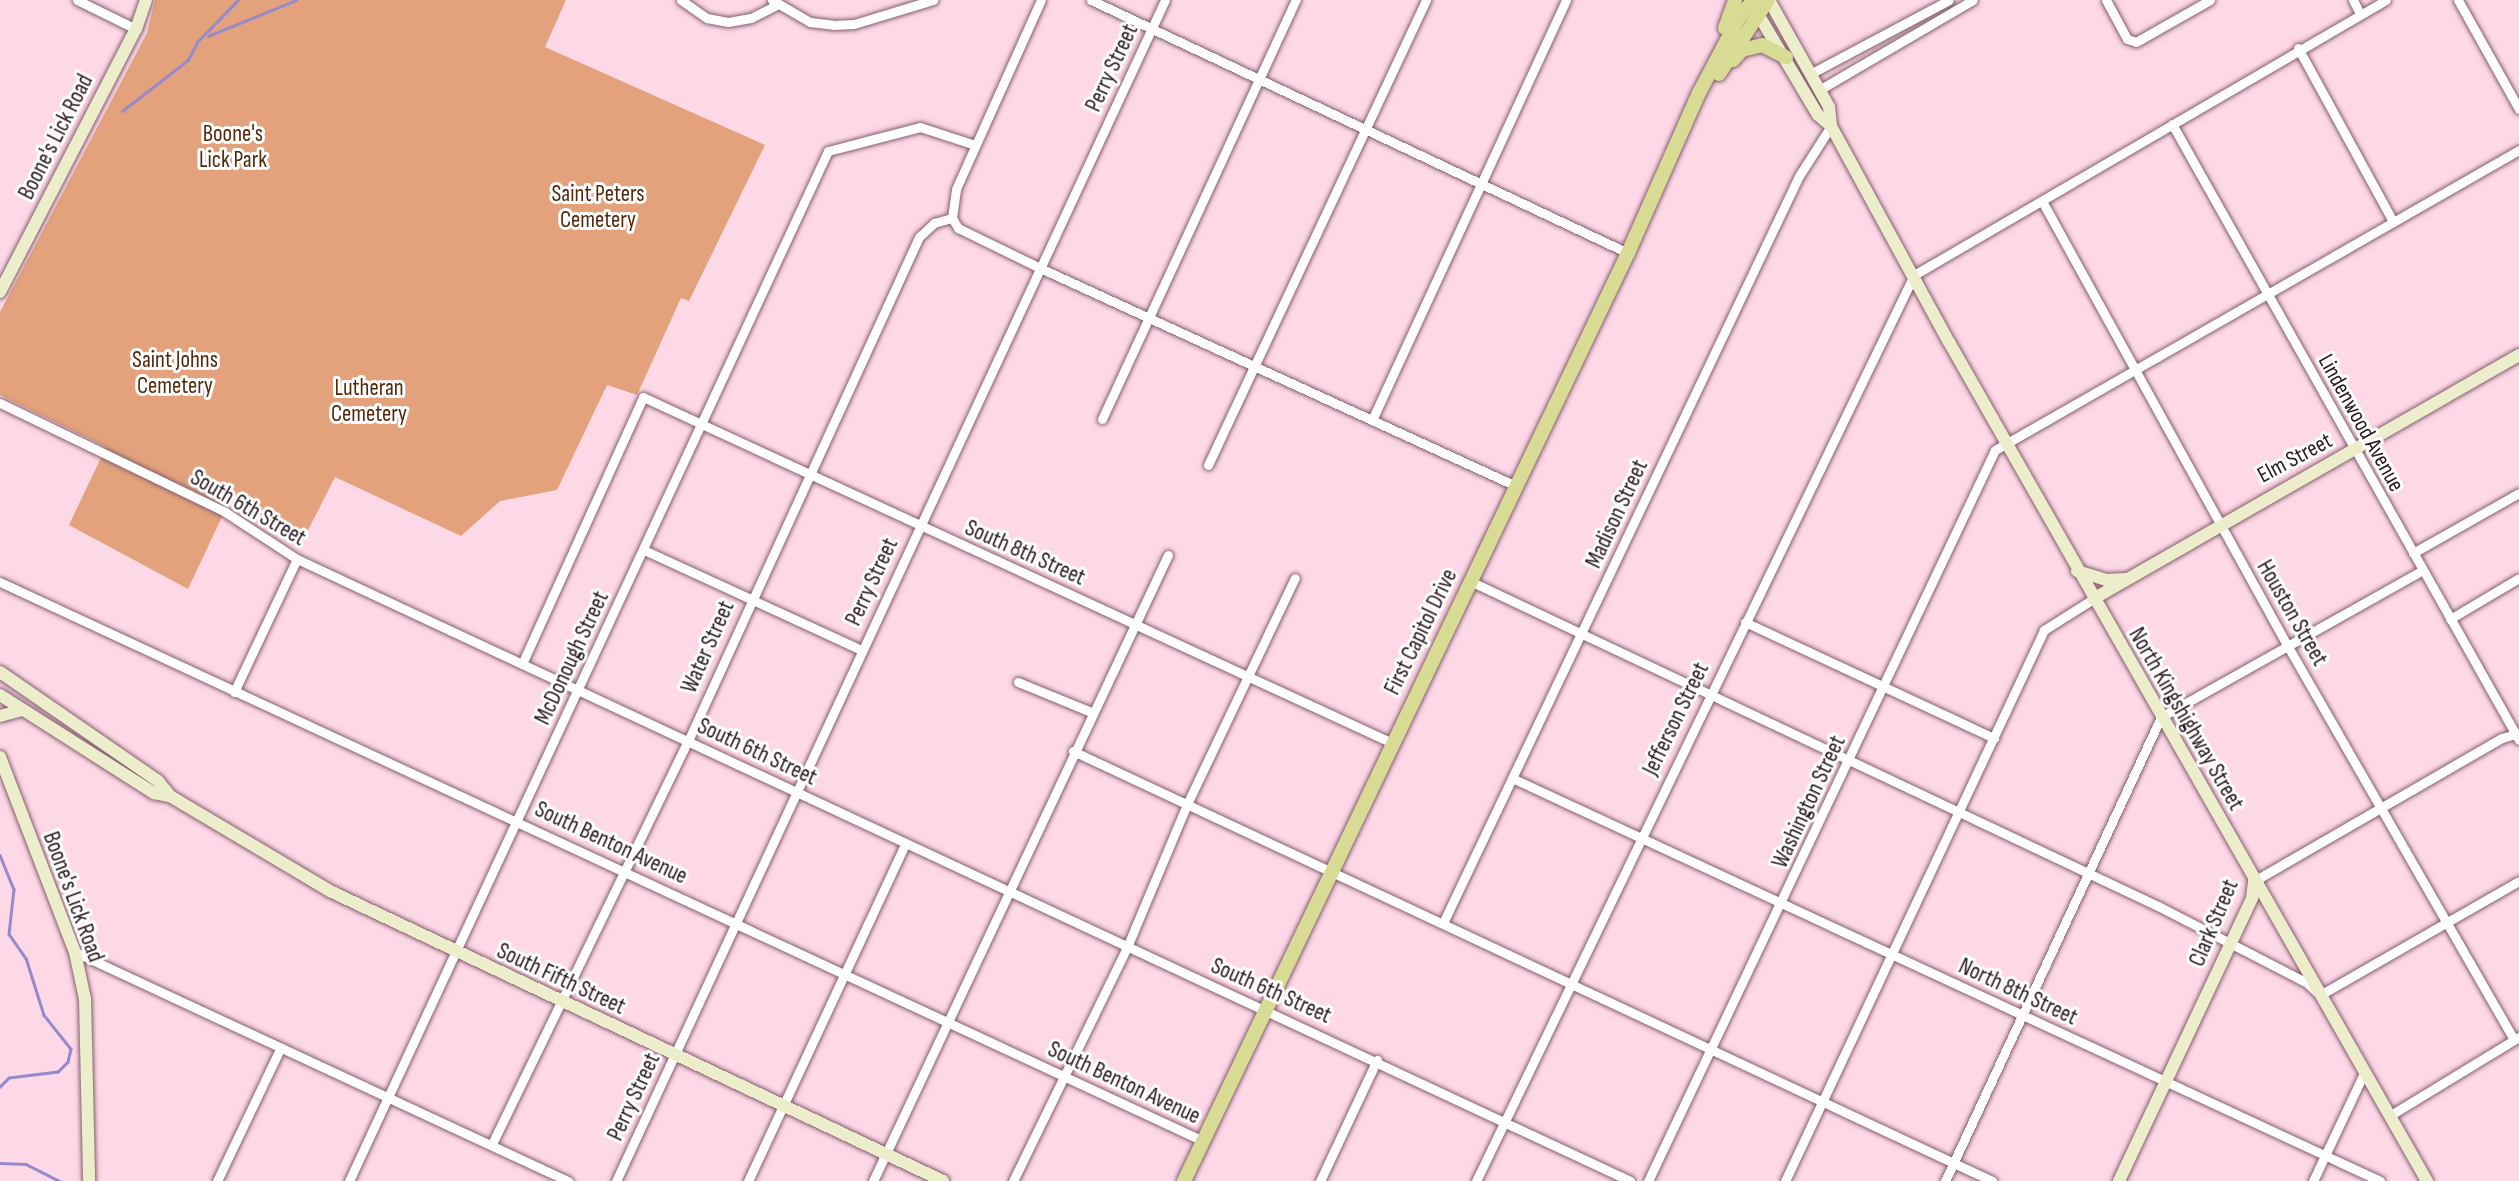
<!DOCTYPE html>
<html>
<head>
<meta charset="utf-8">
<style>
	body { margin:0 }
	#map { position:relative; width:2519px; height:1181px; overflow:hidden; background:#fdd8e7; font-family:"Sofia Sans Condensed",sans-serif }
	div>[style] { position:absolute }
	.green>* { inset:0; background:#e3a27c }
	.stream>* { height:2.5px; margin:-1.25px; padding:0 1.25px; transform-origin:1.25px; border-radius:1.25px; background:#958acc }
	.roads { filter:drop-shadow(0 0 2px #855e6f) drop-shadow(0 0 2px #855e6f) }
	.street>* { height:9px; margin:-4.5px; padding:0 4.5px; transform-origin:4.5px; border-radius:4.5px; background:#fff }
	.secondary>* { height:12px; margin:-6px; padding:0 6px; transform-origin:6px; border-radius:6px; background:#ecedca }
	.primary>* { height:14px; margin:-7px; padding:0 7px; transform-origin:7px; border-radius:7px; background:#d8db94 }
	span { translate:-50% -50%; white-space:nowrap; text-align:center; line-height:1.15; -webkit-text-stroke:6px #fff; paint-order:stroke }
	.street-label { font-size:23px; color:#281820 }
	.park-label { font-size:23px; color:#532709 }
</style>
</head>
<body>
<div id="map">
	<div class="green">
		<div style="clip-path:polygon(155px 0,566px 0,545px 47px,765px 145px,689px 301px,681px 298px,637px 395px,607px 385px,557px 490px,500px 501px,461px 536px,335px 477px,300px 546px,228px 504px,188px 589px,69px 525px,106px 447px,0 395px,0 312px,147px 33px)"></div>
	</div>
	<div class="stream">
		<div style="left:208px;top:36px;width:95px;rotate:-22.2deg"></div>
		<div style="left:122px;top:111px;width:83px;rotate:-37.7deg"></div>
		<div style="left:188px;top:60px;width:20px;rotate:-63deg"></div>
		<div style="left:197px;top:42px;width:59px;rotate:-45.7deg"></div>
		<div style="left:0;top:855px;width:37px;rotate:68deg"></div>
		<div style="left:14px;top:889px;width:45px;rotate:96.3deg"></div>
		<div style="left:9px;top:934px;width:29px;rotate:55deg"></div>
		<div style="left:26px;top:958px;width:60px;rotate:72.5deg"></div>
		<div style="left:44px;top:1015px;width:43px;rotate:51.5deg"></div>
		<div style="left:71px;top:1049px;width:13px;rotate:103deg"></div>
		<div style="left:68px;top:1062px;width:14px;rotate:135deg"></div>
		<div style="left:58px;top:1072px;width:49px;rotate:173deg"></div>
		<div style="left:9px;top:1078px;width:13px;rotate:135deg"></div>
		<div style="left:0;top:1163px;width:26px;rotate:2deg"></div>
		<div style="left:26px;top:1164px;width:38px;rotate:27deg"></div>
	</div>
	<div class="roads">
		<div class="street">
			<div style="left:77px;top:0;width:66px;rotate:26.2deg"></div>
			<div style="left:681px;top:0;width:32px;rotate:35deg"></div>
			<div style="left:707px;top:18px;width:21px;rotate:11deg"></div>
			<div style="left:728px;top:22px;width:23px;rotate:-10deg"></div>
			<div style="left:751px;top:18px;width:28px;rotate:-27deg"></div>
			<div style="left:772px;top:0;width:44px;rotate:30.1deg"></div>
			<div style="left:810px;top:22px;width:23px;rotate:7deg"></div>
			<div style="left:833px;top:25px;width:21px;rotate:-3deg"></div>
			<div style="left:854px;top:24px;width:83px;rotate:-16.9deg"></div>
			<div style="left:1091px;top:0;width:594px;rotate:25.23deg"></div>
			<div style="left:2106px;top:0;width:44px;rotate:61.7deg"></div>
			<div style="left:2127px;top:39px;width:9px;rotate:18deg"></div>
			<div style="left:2136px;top:42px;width:85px;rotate:-29.6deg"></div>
			<div style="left:2353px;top:0;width:16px;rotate:63deg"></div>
			<div style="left:2458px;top:0;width:125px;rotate:60.8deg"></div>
			<div style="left:2298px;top:48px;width:196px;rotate:61.3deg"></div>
			<div style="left:1810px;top:74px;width:157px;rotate:-28deg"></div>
			<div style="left:1819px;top:90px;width:178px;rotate:-30.3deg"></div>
			<div style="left:2172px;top:124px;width:707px;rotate:60.61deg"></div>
			<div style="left:2042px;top:201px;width:507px;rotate:61.11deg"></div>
			<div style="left:2287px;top:645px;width:455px;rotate:60.1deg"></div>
			<div style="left:952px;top:218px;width:12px;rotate:59deg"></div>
			<div style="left:958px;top:228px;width:91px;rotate:26deg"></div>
			<div style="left:1040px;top:268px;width:524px;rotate:24.61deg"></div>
			<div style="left:952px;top:218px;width:29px;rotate:-82deg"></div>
			<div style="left:956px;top:189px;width:207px;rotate:-65.8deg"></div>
			<div style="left:0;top:403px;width:250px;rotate:25.8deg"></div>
			<div style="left:225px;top:512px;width:86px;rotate:33.1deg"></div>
			<div style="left:297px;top:559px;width:1471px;rotate:25.01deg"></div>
			<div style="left:1102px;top:419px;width:462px;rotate:-65.2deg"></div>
			<div style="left:1372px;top:420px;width:463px;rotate:-65.2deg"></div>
			<div style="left:1208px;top:465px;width:514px;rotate:-64.88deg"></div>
			<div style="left:644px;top:550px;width:239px;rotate:24.7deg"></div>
			<div style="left:2413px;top:553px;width:122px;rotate:-29.5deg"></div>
			<div style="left:1470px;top:581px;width:761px;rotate:25.29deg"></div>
			<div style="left:2158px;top:906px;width:168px;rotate:27.3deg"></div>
			<div style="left:2307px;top:983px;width:18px;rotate:43deg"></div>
			<div style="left:2320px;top:995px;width:229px;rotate:-29.8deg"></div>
			<div style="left:0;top:582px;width:1327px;rotate:24.92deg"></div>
			<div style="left:2450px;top:619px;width:80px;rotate:-30.7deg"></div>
			<div style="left:1745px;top:622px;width:275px;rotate:25deg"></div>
			<div style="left:522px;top:664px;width:293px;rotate:-65.6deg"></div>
			<div style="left:643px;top:397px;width:825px;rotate:24.79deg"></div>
			<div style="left:1018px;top:682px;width:79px;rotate:22.3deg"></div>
			<div style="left:234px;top:692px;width:147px;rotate:-64.7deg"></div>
			<div style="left:1073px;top:751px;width:1015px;rotate:25.07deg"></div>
			<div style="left:1512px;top:778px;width:957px;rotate:24.9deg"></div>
			<div style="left:2254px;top:881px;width:286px;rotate:-30deg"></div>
			<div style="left:2502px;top:738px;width:18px;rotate:-16deg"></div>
			<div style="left:1443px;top:923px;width:827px;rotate:-64.52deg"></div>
			<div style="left:1799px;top:176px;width:59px;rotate:-57.4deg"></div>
			<div style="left:75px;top:952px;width:544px;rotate:24.92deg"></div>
			<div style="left:2389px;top:1116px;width:152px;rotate:-31.3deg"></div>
			<div style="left:492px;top:1144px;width:448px;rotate:-64.1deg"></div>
			<div style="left:688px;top:741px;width:554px;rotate:-65.38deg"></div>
			<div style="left:919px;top:237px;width:21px;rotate:-43deg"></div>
			<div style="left:934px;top:223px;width:19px;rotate:-16deg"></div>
			<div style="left:217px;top:1181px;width:148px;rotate:-64.5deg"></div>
			<div style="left:349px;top:1181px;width:1136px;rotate:-65.06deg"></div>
			<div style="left:828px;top:151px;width:95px;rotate:-14.6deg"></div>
			<div style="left:920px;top:127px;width:58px;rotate:18.1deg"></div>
			<div style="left:616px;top:1181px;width:1302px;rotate:-65.07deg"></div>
			<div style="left:748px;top:1181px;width:372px;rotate:-65deg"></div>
			<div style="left:873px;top:1181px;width:692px;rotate:-64.77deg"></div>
			<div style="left:1013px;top:1181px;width:260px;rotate:-64deg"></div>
			<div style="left:1127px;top:947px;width:157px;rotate:-67.2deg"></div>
			<div style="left:1188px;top:802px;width:248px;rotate:-64.5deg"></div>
			<div style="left:1320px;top:1181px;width:134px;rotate:-64.8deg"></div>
			<div style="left:1476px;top:1181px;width:1006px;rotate:-64.2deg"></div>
			<div style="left:1914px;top:275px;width:546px;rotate:-30.23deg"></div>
			<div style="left:1648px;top:1181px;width:809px;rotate:-64.61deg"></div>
			<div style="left:1995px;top:450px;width:604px;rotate:-29.79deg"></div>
			<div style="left:1785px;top:1181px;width:609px;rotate:-64.82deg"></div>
			<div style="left:2044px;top:630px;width:58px;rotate:-32.3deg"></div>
			<div style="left:1945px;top:1181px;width:512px;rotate:-65.04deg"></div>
			<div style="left:2161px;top:717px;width:300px;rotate:-29.3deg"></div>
			<div style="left:2313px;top:1181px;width:119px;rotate:-64.7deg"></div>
		</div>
		<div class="secondary">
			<div style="left:1769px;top:0;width:123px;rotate:60.7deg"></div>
			<div style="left:1829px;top:107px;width:19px;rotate:84deg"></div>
			<div style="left:1831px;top:126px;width:246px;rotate:61.4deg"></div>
			<div style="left:1949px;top:342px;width:966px;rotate:60.33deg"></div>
			<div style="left:1758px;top:14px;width:117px;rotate:59.3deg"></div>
			<div style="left:1818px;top:115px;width:17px;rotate:40deg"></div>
			<div style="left:0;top:292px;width:296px;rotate:-62.7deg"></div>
			<div style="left:136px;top:29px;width:31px;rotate:-71deg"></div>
			<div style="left:2077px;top:571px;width:30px;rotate:17deg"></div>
			<div style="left:2106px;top:580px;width:20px;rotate:-3deg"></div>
			<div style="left:2093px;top:599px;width:491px;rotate:-29.8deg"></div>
			<div style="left:0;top:672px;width:192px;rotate:34.6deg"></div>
			<div style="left:158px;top:781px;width:19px;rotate:51deg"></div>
			<div style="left:170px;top:796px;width:188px;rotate:30.7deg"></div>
			<div style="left:332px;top:892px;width:676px;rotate:25.31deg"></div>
			<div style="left:0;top:695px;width:183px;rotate:32.5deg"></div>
			<div style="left:154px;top:793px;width:16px;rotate:11deg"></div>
			<div style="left:0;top:716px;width:23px;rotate:-15deg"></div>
			<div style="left:0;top:757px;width:209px;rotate:69deg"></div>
			<div style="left:75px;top:952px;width:48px;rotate:78deg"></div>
			<div style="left:85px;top:999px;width:182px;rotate:88.7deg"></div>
			<div style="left:2119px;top:1181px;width:313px;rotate:-64.8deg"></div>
			<div style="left:2252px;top:898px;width:17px;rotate:-83deg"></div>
		</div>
		<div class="primary">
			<div style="left:1725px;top:28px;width:30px;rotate:-70deg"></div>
			<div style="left:1733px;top:60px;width:13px;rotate:-48deg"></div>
			<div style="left:1742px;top:50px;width:21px;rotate:-14deg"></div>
			<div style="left:1762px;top:45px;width:27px;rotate:27deg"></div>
			<div style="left:1719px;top:74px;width:89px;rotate:-56.5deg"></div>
			<div style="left:1184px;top:1181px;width:1029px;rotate:-64.43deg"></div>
			<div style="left:1628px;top:253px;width:175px;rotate:-66.1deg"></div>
			<div style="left:1699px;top:93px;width:84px;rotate:-62.2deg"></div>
			<div style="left:1738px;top:19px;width:22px;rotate:-51deg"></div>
			<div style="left:1752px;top:2px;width:10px;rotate:-11deg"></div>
		</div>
	</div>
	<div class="street-label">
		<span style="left:1112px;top:68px;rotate:-65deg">Perry Street</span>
		<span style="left:56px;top:137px;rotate:-63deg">Boone's Lick Road</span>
		<span style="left:2361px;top:423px;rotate:61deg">Lindenwood Avenue</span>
		<span style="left:2295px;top:458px;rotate:-28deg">Elm Street</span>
		<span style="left:248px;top:508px;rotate:30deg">South 6th Street</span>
		<span style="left:1617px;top:514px;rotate:-65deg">Madison Street</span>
		<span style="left:1025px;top:553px;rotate:24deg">South 8th Street</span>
		<span style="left:872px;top:582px;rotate:-65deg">Perry Street</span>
		<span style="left:2292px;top:613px;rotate:60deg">Houston Street</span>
		<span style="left:1421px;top:632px;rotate:-64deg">First Capitol Drive</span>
		<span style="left:708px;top:647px;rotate:-66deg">Water Street</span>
		<span style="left:572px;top:658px;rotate:-65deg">McDonough Street</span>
		<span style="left:1676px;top:719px;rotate:-64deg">Jefferson Street</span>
		<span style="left:2186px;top:719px;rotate:60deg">North Kingshighway Street</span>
		<span style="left:757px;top:752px;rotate:25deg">South 6th Street</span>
		<span style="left:1809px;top:802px;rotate:-65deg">Washington Street</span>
		<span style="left:611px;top:843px;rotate:25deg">South Benton Avenue</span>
		<span style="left:73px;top:897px;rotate:70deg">Boone's Lick Road</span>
		<span style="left:2214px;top:923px;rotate:-67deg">Clark Street</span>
		<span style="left:561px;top:979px;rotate:25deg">South Fifth Street</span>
		<span style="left:1271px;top:991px;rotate:24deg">South 6th Street</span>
		<span style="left:2018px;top:992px;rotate:25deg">North 8th Street</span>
		<span style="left:1124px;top:1083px;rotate:25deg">South Benton Avenue</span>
		<span style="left:634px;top:1097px;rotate:-65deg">Perry Street</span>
	</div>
	<div class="park-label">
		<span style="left:233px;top:147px">Boone's<br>Lick Park</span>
		<span style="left:598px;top:207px">Saint Peters<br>Cemetery</span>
		<span style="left:175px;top:373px">Saint Johns<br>Cemetery</span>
		<span style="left:369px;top:401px">Lutheran<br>Cemetery</span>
	</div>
</div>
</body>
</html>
